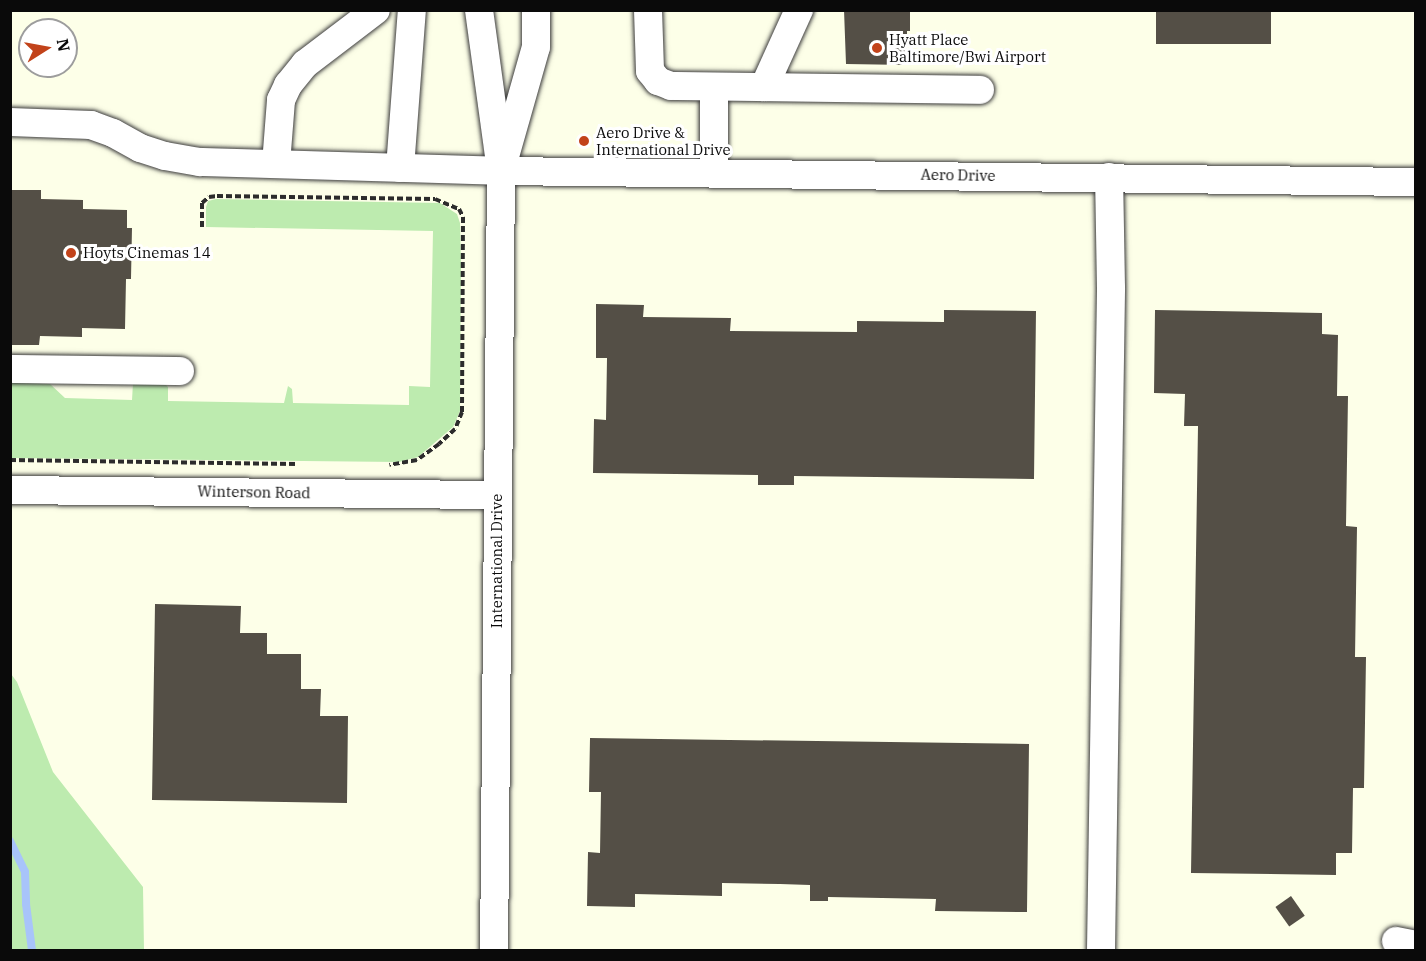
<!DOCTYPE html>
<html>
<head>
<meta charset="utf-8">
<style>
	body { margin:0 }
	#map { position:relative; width:1426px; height:961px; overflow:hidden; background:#fdffe8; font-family:"IBM Plex Serif",serif }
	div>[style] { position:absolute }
	.green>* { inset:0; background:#bdebaf }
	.stream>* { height:8px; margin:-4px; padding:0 4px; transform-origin:4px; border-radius:4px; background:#a8c4fa }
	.building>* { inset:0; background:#544f46; transform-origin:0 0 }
	.path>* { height:4px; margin-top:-2px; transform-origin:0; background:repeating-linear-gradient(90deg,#2c2c2c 0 6px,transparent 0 9px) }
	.roads { filter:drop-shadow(0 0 2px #3d3d3d) drop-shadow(0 0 2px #3d3d3d) }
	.minor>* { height:28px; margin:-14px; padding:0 14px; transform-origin:14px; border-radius:14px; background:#fff }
	.dots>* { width:16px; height:16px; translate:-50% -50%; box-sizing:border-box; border:3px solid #fff; border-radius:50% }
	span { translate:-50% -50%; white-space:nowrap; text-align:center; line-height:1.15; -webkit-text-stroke:6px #fff; paint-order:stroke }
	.poi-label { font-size:15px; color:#0a0a0a }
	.left { translate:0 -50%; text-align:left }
	.street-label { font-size:15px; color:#0a0a0a }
	.frame { position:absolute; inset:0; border:12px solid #0a0a0a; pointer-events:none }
	.north { position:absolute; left:18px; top:18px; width:60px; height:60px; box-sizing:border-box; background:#fff; border:2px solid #9d9d9d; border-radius:50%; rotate:79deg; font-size:16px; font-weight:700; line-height:24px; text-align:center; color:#0a0a0a }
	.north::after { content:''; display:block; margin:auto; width:21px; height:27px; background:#c2431a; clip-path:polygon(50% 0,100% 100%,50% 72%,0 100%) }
</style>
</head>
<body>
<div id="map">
	<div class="green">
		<div style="clip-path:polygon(216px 199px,440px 203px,457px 214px,460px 223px,461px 265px,460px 411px,453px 427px,418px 457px,399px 462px,11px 458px,11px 381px,50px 384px,65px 398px,132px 400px,133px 383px,165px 384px,168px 387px,168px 401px,284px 403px,288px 386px,292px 389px,293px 403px,409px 405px,409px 386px,430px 387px,433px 231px,206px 227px,206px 207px,208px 201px)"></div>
		<div style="clip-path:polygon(11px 674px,17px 682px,53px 772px,143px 887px,144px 950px,11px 950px)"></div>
	</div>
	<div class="stream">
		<div style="left:10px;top:841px;width:34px;rotate:64deg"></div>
		<div style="left:25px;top:872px;width:32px;rotate:88deg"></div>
		<div style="left:26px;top:904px;width:46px;rotate:82.6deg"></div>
	</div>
	<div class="building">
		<div style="clip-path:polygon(844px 10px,910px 10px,910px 31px,907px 31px,907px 65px,846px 64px)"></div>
		<div style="left:1156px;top:10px;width:115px;height:34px"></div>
		<div style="clip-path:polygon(10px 190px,41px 190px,41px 199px,83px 200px,83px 209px,127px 210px,127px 228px,132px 228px,131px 279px,126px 279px,125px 329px,82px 328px,82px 337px,40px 336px,39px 345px,10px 345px)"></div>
		<div style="clip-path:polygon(596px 304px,644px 305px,643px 317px,731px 318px,730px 331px,857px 332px,857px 321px,944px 322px,944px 310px,1036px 311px,1034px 479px,794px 476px,794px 485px,758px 485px,758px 475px,593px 473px,594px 419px,606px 420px,607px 358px,596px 358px)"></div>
		<div style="clip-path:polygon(1155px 310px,1322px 313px,1322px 334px,1338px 335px,1337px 396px,1348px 396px,1346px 526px,1357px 527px,1355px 657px,1366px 657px,1364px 788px,1353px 788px,1352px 853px,1336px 853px,1336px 875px,1191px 873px,1198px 426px,1184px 426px,1185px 394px,1154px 393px)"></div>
		<div style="clip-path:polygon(155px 604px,241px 606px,240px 633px,267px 633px,267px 654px,301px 654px,301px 689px,321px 689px,320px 716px,348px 716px,347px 803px,152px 800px)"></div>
		<div style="clip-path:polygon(590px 738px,1029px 744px,1027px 912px,935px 911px,936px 899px,828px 897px,828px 901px,810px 901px,810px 885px,780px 884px,722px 883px,722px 896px,635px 894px,635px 907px,587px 906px,588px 852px,600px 853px,601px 792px,589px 792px)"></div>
		<div style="left:1291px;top:896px;width:24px;height:19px;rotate:55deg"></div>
	</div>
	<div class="path">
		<div style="left:202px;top:227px;width:24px;rotate:-90deg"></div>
		<div style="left:202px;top:203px;width:9px;rotate:-41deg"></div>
		<div style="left:209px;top:197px;width:8px;rotate:-7deg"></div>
		<div style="left:217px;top:196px;width:218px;rotate:0.8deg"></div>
		<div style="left:435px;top:199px;width:26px;rotate:23deg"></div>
		<div style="left:459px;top:209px;width:9px;rotate:63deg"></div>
		<div style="left:463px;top:217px;width:195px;rotate:90.3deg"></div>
		<div style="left:462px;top:412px;width:18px;rotate:112deg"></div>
		<div style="left:455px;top:429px;width:22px;rotate:137deg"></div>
		<div style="left:439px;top:444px;width:27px;rotate:144deg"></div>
		<div style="left:417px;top:460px;width:28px;rotate:170deg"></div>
		<div style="left:10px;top:460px;width:288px;rotate:0.8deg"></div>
	</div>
	<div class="roads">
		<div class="minor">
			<div style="left:479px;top:10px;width:162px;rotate:82.2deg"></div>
			<div style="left:501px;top:171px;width:779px;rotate:90.51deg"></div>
			<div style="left:648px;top:10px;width:61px;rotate:88.1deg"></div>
			<div style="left:650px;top:71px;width:13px;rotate:51deg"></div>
			<div style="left:658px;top:81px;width:14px;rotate:21deg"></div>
			<div style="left:671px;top:86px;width:309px;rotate:0.7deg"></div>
			<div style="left:764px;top:87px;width:85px;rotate:-65.6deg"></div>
			<div style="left:10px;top:122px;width:81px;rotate:2.1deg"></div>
			<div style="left:91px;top:125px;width:23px;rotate:20deg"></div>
			<div style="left:113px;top:133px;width:31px;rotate:29deg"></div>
			<div style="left:140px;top:148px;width:26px;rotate:18deg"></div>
			<div style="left:165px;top:156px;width:36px;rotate:10deg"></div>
			<div style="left:200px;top:162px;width:301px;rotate:1.7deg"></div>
			<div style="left:501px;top:171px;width:915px;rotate:0.69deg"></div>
			<div style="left:504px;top:160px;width:117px;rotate:-74.2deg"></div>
			<div style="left:536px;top:47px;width:37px;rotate:-90deg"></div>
			<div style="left:276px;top:164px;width:64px;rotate:-85.5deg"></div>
			<div style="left:281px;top:100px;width:17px;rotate:-65deg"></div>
			<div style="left:288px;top:85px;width:27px;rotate:-51deg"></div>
			<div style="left:305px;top:64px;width:89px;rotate:-37.3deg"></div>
			<div style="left:400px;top:168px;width:158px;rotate:-85.7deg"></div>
			<div style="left:714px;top:173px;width:86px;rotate:-90deg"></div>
			<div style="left:10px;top:369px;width:170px;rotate:0.7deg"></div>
			<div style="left:10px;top:490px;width:487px;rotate:0.6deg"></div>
			<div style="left:1396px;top:941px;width:20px;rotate:11deg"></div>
			<div style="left:1101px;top:950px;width:662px;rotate:-89.13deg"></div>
			<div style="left:1111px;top:288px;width:111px;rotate:-91deg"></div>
		</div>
	</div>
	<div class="dots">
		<div style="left:877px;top:48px;background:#c2431a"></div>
		<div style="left:584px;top:141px;background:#c2431a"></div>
		<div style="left:71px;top:253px;background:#c2431a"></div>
	</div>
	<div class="poi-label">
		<span class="left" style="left:889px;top:48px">Hyatt Place<br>Baltimore/Bwi Airport</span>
		<span class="left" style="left:596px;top:141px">Aero Drive &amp;<br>International Drive</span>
		<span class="left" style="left:83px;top:253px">Hoyts Cinemas 14</span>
	</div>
	<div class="street-label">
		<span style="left:958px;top:175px;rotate:1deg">Aero Drive</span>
		<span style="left:254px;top:492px;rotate:1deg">Winterson Road</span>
		<span style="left:497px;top:561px;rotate:-90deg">International Drive</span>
	</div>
	<div class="frame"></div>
	<div class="north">N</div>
</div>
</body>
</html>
